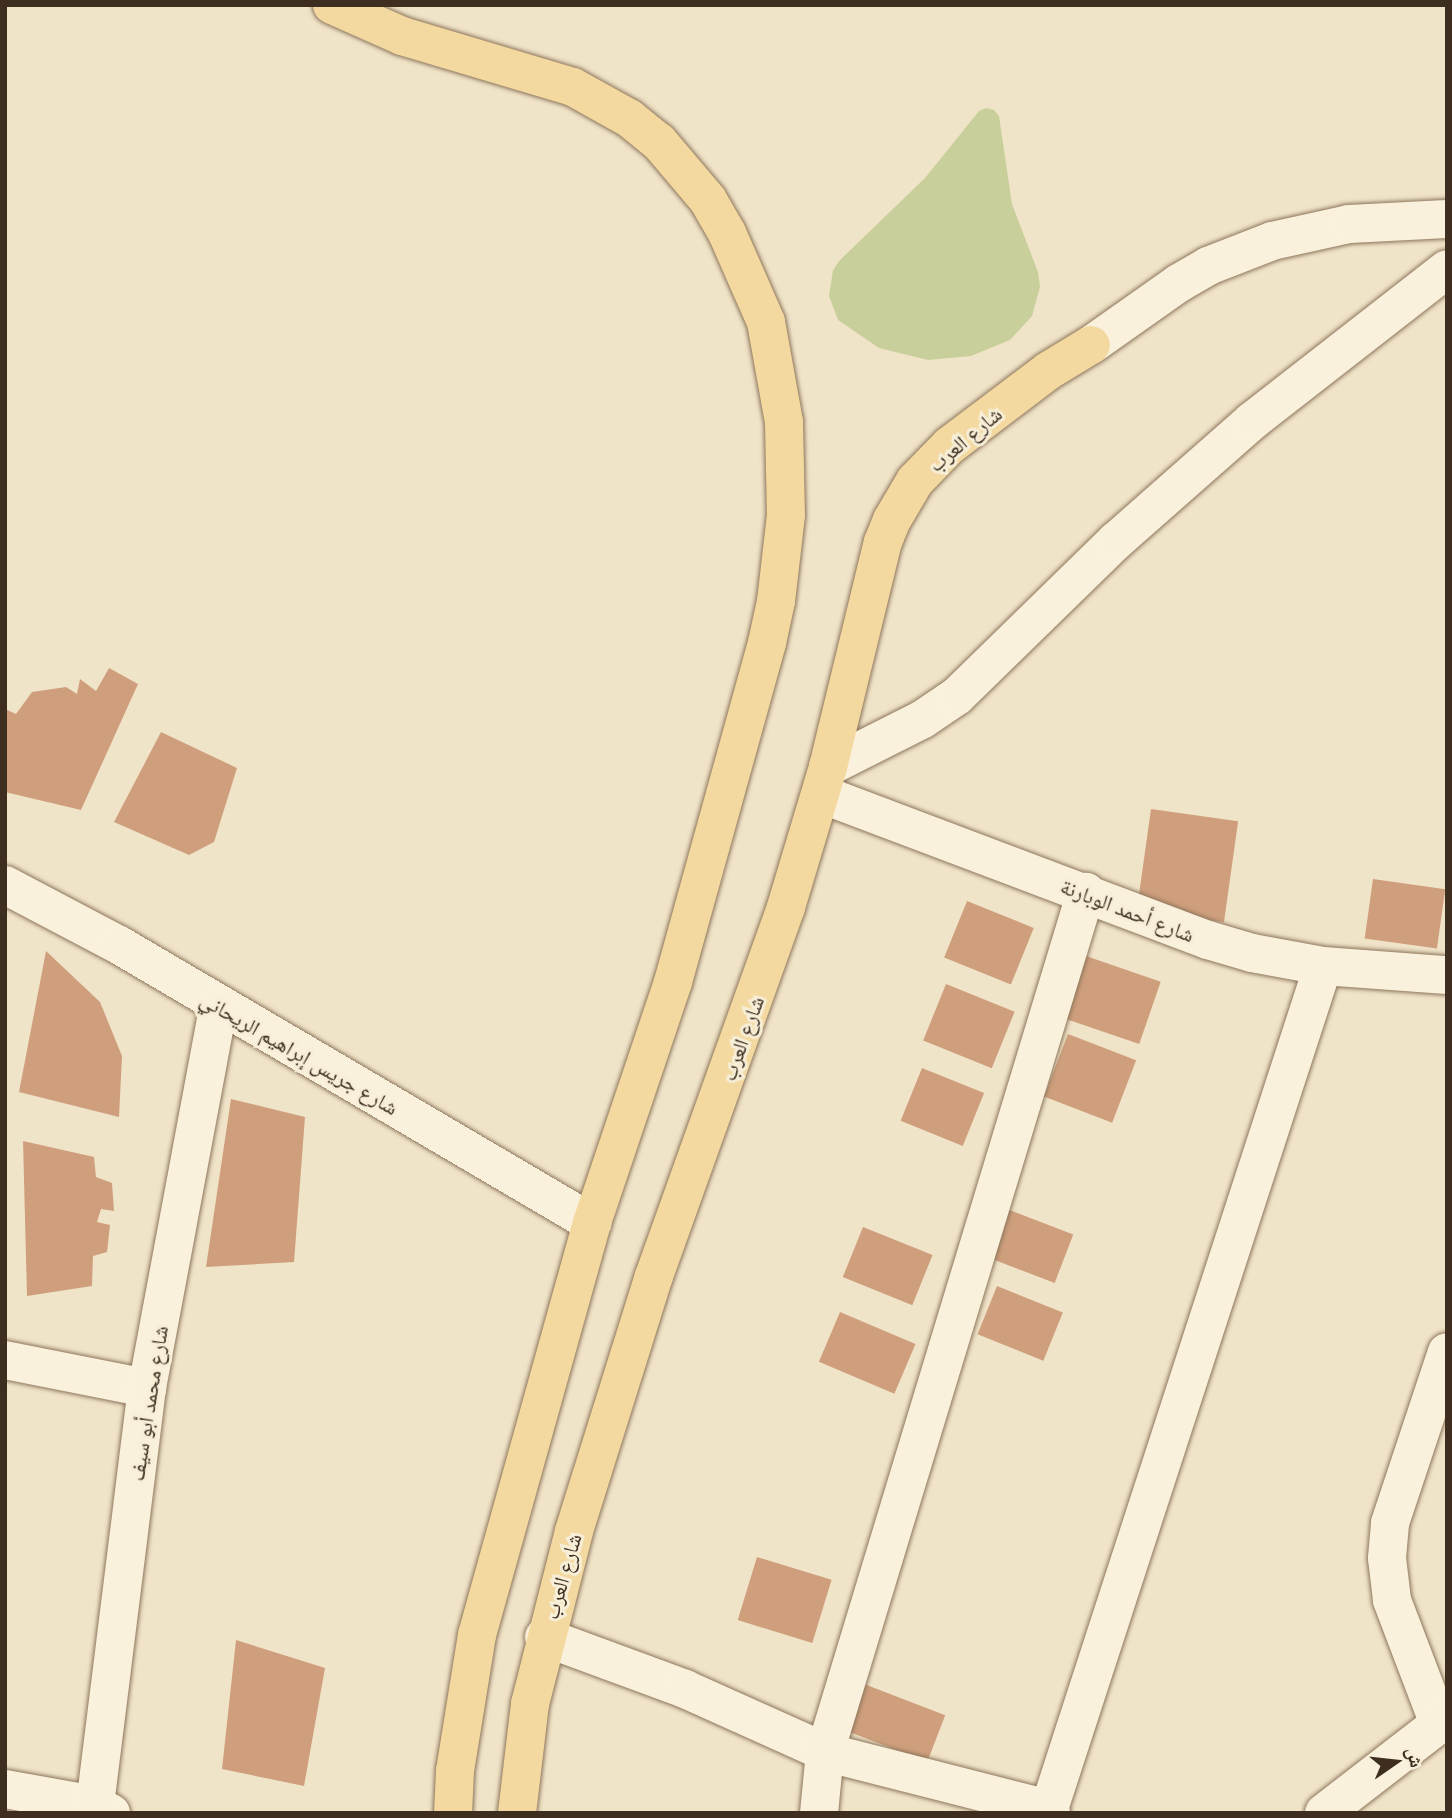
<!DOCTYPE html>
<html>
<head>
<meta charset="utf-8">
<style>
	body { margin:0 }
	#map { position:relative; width:1452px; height:1818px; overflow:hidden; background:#f0e4c8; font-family:"Playfair Display","Noto Naskh Arabic",serif }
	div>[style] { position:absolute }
	.green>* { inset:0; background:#c9cf9b }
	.building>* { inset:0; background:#cf9f7d; transform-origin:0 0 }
	.roads { filter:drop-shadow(0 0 2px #8d765c) drop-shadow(0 0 2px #8d765c) }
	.minor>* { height:38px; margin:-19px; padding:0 19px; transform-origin:19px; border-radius:19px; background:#faf1dc }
	.major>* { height:38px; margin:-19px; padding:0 19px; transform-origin:19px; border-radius:19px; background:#f3d9a0 }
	span { translate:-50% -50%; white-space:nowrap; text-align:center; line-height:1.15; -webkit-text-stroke:6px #f7eed8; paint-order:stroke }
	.street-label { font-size:21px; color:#3d2e20 }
	.frame { position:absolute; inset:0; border:7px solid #3d2e20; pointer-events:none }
	.north { position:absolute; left:1361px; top:1727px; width:70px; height:70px; -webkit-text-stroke:5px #f7eed8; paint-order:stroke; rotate:76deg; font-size:19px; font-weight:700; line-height:28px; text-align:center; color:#3d2e20 }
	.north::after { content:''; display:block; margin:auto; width:24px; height:32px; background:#3d2e20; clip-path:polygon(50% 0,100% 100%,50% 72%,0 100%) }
</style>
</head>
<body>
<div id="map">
	<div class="green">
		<div style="clip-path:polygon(986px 108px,994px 110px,999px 116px,1012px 204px,1038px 272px,1040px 287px,1032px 316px,1010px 340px,971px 356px,928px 360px,879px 348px,838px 320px,829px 296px,833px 270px,840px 260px,925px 178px,979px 111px)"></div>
	</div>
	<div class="building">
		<div style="clip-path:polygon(109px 668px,138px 684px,81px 810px,5px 792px,5px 709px,16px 714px,32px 692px,66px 687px,77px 694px,80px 679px,96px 691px)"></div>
		<div style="clip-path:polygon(161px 732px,237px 768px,214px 842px,189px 855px,114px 822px)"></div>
		<div style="left:1151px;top:809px;width:88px;height:102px;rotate:8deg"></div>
		<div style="left:1373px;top:879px;width:73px;height:60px;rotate:8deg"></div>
		<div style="left:967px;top:901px;width:72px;height:61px;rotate:22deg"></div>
		<div style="clip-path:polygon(46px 951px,100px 1002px,122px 1056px,119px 1117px,19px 1092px)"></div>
		<div style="left:1086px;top:956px;width:79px;height:66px;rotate:19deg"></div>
		<div style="left:946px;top:984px;width:74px;height:61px;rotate:22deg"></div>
		<div style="left:1068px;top:1034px;width:73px;height:67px;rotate:21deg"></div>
		<div style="left:922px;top:1068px;width:67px;height:57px;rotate:22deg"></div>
		<div style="clip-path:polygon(231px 1099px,305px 1117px,294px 1262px,206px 1267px)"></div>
		<div style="clip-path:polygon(23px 1141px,94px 1157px,96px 1177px,112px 1183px,114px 1211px,101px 1209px,97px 1222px,110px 1225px,107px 1252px,93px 1256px,92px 1286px,27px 1296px)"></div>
		<div style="left:1007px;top:1209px;width:71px;height:52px;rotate:21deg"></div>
		<div style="left:863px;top:1227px;width:75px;height:54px;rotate:22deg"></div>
		<div style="left:997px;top:1286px;width:71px;height:52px;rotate:22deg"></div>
		<div style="left:840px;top:1312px;width:82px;height:54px;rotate:23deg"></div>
		<div style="left:757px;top:1557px;width:78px;height:66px;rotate:17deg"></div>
		<div style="clip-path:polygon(236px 1640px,325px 1668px,304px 1786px,222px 1769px)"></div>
		<div style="left:864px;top:1684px;width:87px;height:50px;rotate:21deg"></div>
	</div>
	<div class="roads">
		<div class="minor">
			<div style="left:1091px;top:345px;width:108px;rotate:-35.2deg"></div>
			<div style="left:1179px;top:283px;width:34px;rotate:-30deg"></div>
			<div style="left:1208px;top:266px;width:69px;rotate:-21.3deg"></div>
			<div style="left:1272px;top:241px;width:79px;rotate:-12.4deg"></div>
			<div style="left:1349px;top:224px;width:98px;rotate:-2.9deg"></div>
			<div style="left:828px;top:767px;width:106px;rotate:-26.8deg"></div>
			<div style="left:923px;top:719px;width:41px;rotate:-34.1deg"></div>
			<div style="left:957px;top:696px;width:222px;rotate:-44.3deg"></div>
			<div style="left:1116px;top:541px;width:181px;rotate:-41.4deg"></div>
			<div style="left:1252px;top:421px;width:247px;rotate:-37.9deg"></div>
			<div style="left:821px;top:794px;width:414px;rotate:20.7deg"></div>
			<div style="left:1208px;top:940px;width:46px;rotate:16.5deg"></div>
			<div style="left:1252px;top:953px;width:72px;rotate:10.4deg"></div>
			<div style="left:1323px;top:966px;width:124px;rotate:4.2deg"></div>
			<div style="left:5px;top:885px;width:129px;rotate:27.8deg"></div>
			<div style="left:119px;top:945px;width:549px;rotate:30.44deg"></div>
			<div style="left:5px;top:1360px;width:145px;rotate:11.2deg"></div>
			<div style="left:544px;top:1637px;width:150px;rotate:20.2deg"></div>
			<div style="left:685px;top:1689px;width:154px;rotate:24.2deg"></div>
			<div style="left:825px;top:1752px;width:231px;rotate:14.3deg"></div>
			<div style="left:1439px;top:1724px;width:133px;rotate:-110.8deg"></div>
			<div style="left:1392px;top:1600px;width:42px;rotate:-96.8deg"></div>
			<div style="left:1387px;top:1558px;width:35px;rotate:-85deg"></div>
			<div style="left:1390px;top:1523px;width:180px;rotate:-71.6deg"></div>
			<div style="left:5px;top:1789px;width:91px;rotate:10.1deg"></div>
			<div style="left:95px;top:1805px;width:18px;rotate:27deg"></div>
			<div style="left:95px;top:1805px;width:420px;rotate:-82.9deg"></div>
			<div style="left:147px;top:1388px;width:390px;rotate:-79.4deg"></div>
			<div style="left:819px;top:1813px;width:61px;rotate:-84.4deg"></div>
			<div style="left:825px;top:1752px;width:899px;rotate:-73.12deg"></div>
			<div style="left:1051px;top:1813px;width:4px;rotate:-117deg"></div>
			<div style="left:1049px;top:1809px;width:886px;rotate:-71.99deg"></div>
			<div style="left:1324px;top:1813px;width:155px;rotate:-37.7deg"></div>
		</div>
		<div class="major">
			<div style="left:332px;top:5px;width:77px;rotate:23.9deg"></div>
			<div style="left:402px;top:36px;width:178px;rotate:16.6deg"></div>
			<div style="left:573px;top:87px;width:64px;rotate:29deg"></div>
			<div style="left:629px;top:118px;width:38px;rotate:39deg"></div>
			<div style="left:659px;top:142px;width:76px;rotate:49.8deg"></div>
			<div style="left:708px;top:200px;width:38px;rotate:60deg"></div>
			<div style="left:727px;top:233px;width:97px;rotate:66.3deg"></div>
			<div style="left:766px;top:322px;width:102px;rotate:79.8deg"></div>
			<div style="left:784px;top:422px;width:93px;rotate:88.8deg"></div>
			<div style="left:786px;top:515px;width:87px;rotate:96.6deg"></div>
			<div style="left:776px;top:601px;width:43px;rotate:102.1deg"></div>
			<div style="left:767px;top:643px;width:352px;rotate:105.5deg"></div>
			<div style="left:673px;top:982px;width:254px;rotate:108.6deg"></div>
			<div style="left:592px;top:1223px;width:428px;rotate:105.6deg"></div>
			<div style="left:477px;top:1635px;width:138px;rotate:99.2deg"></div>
			<div style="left:455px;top:1771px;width:42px;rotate:92.7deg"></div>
			<div style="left:517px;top:1813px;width:110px;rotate:-83.2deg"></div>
			<div style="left:530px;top:1704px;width:179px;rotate:-75.7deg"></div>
			<div style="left:574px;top:1531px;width:267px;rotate:-72.6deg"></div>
			<div style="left:654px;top:1276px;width:392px;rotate:-70.3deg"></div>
			<div style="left:786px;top:907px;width:146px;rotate:-73.3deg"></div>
			<div style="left:828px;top:767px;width:232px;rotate:-76.3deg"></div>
			<div style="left:883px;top:542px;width:24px;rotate:-68deg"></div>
			<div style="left:892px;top:520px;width:45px;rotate:-59.5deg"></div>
			<div style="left:915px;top:481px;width:49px;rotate:-45.8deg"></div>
			<div style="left:949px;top:446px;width:124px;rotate:-37.1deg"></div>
			<div style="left:1048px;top:371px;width:50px;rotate:-31.2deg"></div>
		</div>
	</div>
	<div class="street-label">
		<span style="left:964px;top:438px;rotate:-40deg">شارع العرب</span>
		<span style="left:1128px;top:909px;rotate:21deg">شارع أحمد الوبارنة</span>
		<span style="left:741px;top:1038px;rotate:-70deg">شارع العرب</span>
		<span style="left:300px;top:1052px;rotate:30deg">شارع جريس إبراهيم الريحاني</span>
		<span style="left:147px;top:1403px;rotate:-81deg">شارع محمد أبو سيف</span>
		<span style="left:561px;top:1576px;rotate:-74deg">شارع العرب</span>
	</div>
	<div class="frame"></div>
	<div class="north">ش</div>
</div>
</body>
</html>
